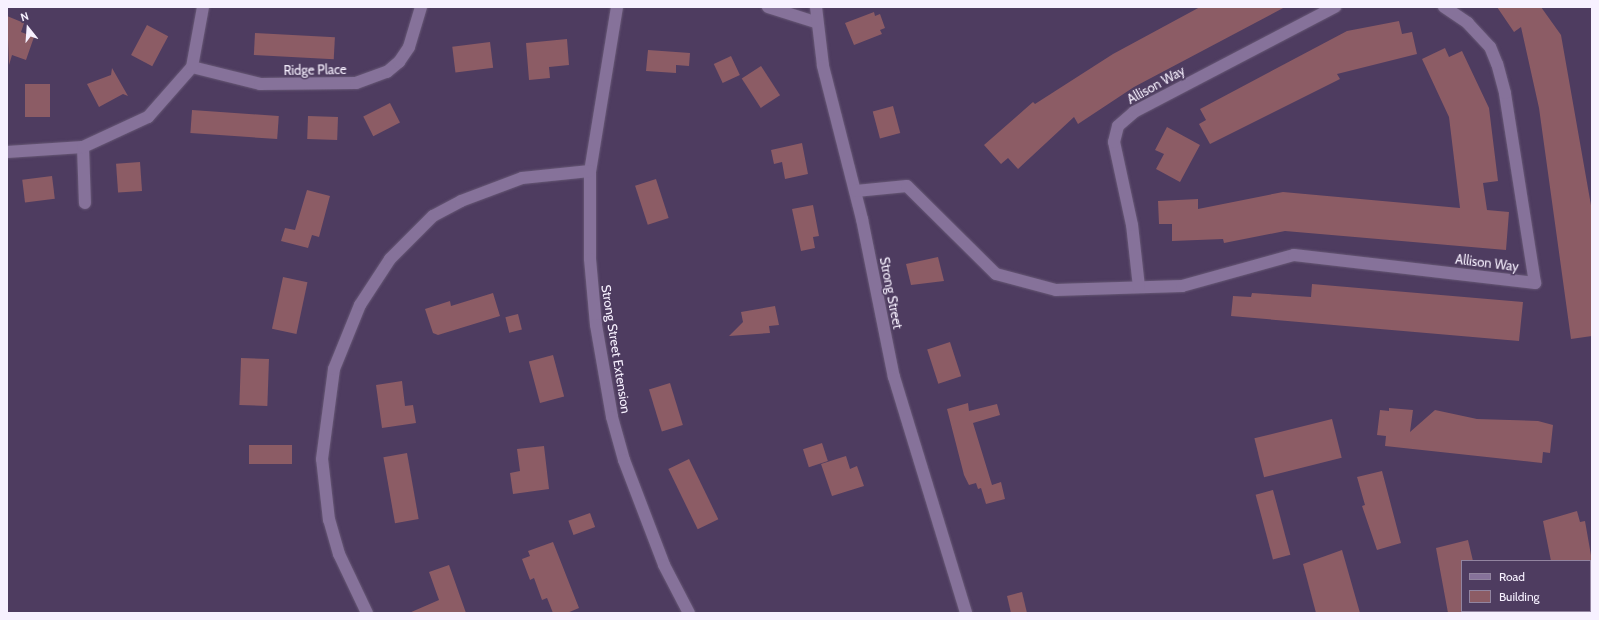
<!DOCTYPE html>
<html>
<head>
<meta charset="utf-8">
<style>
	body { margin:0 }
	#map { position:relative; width:1599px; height:620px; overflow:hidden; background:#4e3c60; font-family:Cabin,sans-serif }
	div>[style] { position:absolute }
	.building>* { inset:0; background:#8c5c65; transform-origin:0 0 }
	.roads { filter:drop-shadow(0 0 1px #675875) drop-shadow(0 0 1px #675875) }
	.minor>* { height:12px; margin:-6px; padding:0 6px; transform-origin:6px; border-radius:6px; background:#86729a }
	span { translate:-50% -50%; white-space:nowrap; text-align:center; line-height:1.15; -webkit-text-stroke:3px #4e3c60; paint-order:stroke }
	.street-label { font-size:13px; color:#f7f1ff }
	.frame { position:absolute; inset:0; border:8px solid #f7f1ff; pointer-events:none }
	.legend { position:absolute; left:1461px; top:560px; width:130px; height:52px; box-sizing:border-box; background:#4e3c60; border:1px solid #9284a0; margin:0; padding:5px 7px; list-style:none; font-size:12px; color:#f7f1ff }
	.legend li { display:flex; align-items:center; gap:8px; height:20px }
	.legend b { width:20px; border:1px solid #9284a0 }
	.north { position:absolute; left:8px; top:8px; width:40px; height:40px; -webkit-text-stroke:3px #4e3c60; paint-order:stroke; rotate:343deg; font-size:11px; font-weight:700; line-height:16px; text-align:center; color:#f7f1ff }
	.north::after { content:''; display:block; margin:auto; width:14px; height:18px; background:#f7f1ff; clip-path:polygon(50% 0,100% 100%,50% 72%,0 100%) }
</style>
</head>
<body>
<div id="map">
	<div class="building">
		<div style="clip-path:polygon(1200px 7px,1285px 7px,1134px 87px,1078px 124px,1074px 117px,1018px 169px,1008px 158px,1001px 164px,984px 145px,1033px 102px,1035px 104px,1113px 54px)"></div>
		<div style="clip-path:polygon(1497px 7px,1541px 7px,1561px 35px,1592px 211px,1592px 336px,1571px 339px,1539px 108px,1521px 27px,1514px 32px)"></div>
		<div style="clip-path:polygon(874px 12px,875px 16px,880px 14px,885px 28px,880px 30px,882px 34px,854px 45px,845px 23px)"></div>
		<div style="clip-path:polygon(7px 16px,24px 23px,21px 32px,34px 37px,26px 60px,12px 55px,9px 65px)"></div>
		<div style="clip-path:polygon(1399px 21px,1402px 34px,1412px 32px,1417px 54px,1337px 74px,1340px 79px,1210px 144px,1199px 124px,1206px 120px,1200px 109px,1347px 31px)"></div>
		<div style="left:147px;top:25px;width:24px;height:34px;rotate:28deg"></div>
		<div style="left:255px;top:33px;width:80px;height:22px;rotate:3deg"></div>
		<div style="clip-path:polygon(567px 39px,569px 65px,549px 67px,550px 78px,529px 80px,526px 43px)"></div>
		<div style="left:490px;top:42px;width:26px;height:38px;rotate:83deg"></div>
		<div style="clip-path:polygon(1445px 48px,1449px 57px,1462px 51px,1489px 108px,1498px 181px,1483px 183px,1487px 210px,1509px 212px,1506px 250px,1285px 231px,1224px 243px,1223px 239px,1172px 241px,1172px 224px,1159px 224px,1158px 201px,1198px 199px,1198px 209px,1283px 192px,1460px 208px,1449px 117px,1422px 59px)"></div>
		<div style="clip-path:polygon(648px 50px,690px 53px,689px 66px,676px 65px,676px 73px,646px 71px)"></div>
		<div style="left:731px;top:56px;width:21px;height:19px;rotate:65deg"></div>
		<div style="left:761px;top:66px;width:35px;height:23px;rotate:57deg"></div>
		<div style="clip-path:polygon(112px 68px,128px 96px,123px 94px,99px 107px,87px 84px,111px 75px)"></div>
		<div style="left:25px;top:84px;width:25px;height:33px"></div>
		<div style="left:390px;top:103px;width:22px;height:30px;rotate:63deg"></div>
		<div style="left:893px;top:106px;width:28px;height:21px;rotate:75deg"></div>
		<div style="left:192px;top:110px;width:87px;height:23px;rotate:4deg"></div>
		<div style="left:308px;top:116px;width:30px;height:23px;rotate:2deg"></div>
		<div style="clip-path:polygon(1167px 127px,1200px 145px,1180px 182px,1156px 169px,1164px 154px,1155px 150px)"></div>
		<div style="clip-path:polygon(802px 143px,808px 174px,785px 179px,782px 162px,774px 164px,771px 150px)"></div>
		<div style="left:140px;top:162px;width:29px;height:24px;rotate:86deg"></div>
		<div style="left:52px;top:176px;width:23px;height:30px;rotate:83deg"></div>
		<div style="left:656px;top:179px;width:41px;height:22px;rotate:72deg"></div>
		<div style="clip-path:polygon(307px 190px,330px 196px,319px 237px,312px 235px,308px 248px,281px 241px,285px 228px,295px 230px)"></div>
		<div style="clip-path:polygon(813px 205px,819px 236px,813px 237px,815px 248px,801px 251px,792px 209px)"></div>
		<div style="clip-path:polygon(938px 257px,944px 281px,911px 285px,906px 264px)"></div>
		<div style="left:283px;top:277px;width:25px;height:53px;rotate:12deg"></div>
		<div style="clip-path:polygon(1312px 284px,1523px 302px,1519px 341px,1231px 316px,1233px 296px,1251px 297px,1252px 293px,1311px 297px)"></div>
		<div style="clip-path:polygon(493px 293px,500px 316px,438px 335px,433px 333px,425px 309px,450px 301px,451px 306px)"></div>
		<div style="clip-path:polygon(775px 306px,779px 325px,769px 326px,770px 333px,729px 336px,743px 322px,741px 312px)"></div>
		<div style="left:518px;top:314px;width:16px;height:13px;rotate:76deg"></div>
		<div style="left:950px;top:342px;width:36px;height:24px;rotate:72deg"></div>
		<div style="left:553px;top:355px;width:43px;height:25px;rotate:75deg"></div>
		<div style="left:241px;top:358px;width:28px;height:47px;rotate:2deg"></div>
		<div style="clip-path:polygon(402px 381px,405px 406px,413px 405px,416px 423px,382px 428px,376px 385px)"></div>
		<div style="left:670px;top:383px;width:44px;height:22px;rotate:73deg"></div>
		<div style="clip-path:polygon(968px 403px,969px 411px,997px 404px,1000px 415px,973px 423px,992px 485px,1001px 482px,1005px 499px,986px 504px,981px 488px,978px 489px,976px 483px,969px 485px,964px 475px,947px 409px)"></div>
		<div style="clip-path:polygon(1389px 408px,1413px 410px,1410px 432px,1435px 410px,1477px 419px,1538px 421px,1553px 425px,1550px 453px,1543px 452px,1542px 463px,1385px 446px,1386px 436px,1377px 435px,1380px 410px,1389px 411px)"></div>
		<div style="left:1332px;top:419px;width:40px;height:80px;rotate:76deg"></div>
		<div style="left:822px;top:443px;width:19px;height:20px;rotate:72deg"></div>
		<div style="left:292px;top:445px;width:19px;height:43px;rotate:90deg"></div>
		<div style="clip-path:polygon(544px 446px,549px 489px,513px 494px,510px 473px,520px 471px,517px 449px)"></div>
		<div style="left:407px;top:453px;width:67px;height:24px;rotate:80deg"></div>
		<div style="clip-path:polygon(846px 456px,850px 469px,857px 466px,864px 486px,832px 496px,821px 464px)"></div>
		<div style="left:689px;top:459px;width:67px;height:23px;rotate:64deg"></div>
		<div style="clip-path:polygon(1382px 471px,1401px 543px,1377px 550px,1362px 506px,1365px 505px,1357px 477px)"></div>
		<div style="left:1273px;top:490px;width:67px;height:18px;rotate:75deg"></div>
		<div style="clip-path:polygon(1577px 511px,1580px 522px,1585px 521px,1592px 561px,1551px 561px,1543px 521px)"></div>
		<div style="left:590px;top:513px;width:15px;height:23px;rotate:70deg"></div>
		<div style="clip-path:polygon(1468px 540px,1473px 561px,1462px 561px,1462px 613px,1448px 613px,1436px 548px)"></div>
		<div style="clip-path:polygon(553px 542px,579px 608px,567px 613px,553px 613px,547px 598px,542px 600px,534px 578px,530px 580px,522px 559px,530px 556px,528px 551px)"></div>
		<div style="clip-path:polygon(1342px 550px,1360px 613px,1316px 613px,1303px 564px)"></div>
		<div style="clip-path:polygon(449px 565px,466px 613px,409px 613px,439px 600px,429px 572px)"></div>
		<div style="clip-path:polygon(1022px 592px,1027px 613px,1011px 613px,1007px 596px)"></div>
	</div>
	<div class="roads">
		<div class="minor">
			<div style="left:617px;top:7px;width:166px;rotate:99.3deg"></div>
			<div style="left:590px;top:171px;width:88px;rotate:90deg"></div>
			<div style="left:590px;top:259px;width:66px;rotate:84.8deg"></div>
			<div style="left:596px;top:325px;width:93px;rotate:80.1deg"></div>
			<div style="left:612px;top:417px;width:45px;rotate:74.4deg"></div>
			<div style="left:624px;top:460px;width:112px;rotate:69.1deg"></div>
			<div style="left:664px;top:565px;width:54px;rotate:62.5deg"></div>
			<div style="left:768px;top:7px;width:49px;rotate:17.7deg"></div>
			<div style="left:816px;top:7px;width:59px;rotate:83.2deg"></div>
			<div style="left:823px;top:66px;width:158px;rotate:75.7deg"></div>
			<div style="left:862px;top:219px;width:161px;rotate:78.6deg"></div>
			<div style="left:894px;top:377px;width:247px;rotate:73deg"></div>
			<div style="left:192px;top:67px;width:70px;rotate:14deg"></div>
			<div style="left:260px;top:84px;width:96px;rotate:-0.6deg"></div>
			<div style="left:356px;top:83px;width:33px;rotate:-20deg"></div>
			<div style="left:387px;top:72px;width:16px;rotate:-40deg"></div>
			<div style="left:399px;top:62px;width:18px;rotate:-56deg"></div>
			<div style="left:409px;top:47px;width:42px;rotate:-73.3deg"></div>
			<div style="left:83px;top:147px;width:56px;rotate:88deg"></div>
			<div style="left:7px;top:152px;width:76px;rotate:-3.8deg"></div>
			<div style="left:83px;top:147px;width:72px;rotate:-24.8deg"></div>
			<div style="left:148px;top:117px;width:67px;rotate:-48.7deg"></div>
			<div style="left:192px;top:67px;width:61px;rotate:-79.6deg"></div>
			<div style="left:856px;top:191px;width:51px;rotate:-5.6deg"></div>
			<div style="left:907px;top:186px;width:125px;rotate:44.7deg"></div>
			<div style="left:996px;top:274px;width:62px;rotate:14.9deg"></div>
			<div style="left:1056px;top:290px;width:126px;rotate:-1.8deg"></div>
			<div style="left:1182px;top:286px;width:116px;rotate:-15.5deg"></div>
			<div style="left:1294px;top:255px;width:243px;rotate:6.6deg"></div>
			<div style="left:1535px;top:283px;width:192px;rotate:-99deg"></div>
			<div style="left:1505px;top:93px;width:30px;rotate:-105deg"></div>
			<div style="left:1497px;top:64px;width:18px;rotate:-112deg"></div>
			<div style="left:1490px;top:47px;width:33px;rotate:-133deg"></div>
			<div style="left:1468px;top:23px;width:29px;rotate:-146deg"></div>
			<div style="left:1139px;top:287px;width:62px;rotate:-96.4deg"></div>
			<div style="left:1132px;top:225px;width:85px;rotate:-102.2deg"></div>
			<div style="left:1114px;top:142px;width:16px;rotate:-76deg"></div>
			<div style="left:1118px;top:126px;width:21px;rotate:-41deg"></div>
			<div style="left:1134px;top:112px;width:227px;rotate:-27.6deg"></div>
			<div style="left:367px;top:613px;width:65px;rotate:-115.4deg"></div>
			<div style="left:339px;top:554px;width:35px;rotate:-106deg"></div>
			<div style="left:329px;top:520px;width:61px;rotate:-96.5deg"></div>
			<div style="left:322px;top:459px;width:91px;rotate:-82.4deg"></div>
			<div style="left:334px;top:369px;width:69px;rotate:-67.9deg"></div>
			<div style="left:360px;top:305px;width:55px;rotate:-56.9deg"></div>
			<div style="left:390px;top:259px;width:61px;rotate:-45deg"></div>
			<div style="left:433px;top:216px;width:32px;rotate:-28deg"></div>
			<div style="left:461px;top:201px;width:65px;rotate:-20.7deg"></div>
			<div style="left:522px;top:178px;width:68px;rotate:-5.9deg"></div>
		</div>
	</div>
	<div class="street-label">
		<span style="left:315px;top:70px;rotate:-1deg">Ridge Place</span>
		<span style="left:1156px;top:85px;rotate:-29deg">Allison Way</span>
		<span style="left:1487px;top:263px;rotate:7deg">Allison Way</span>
		<span style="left:891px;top:293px;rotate:79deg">Strong Street</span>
		<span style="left:616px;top:349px;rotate:81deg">Strong Street Extension</span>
	</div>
	<div class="frame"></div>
	<ul class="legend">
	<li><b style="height:5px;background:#86729a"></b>Road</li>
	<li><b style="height:11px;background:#8c5c65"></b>Building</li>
	</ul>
	<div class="north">N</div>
</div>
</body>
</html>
